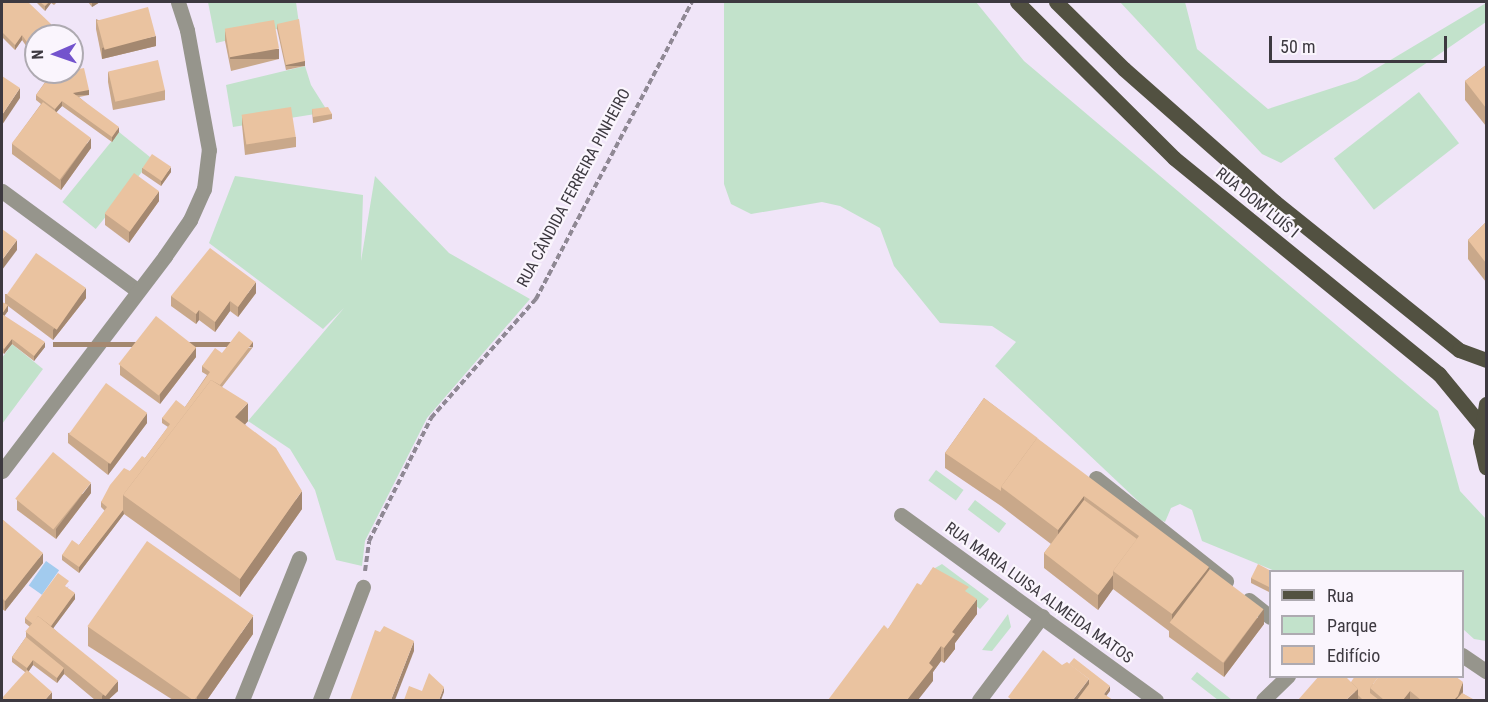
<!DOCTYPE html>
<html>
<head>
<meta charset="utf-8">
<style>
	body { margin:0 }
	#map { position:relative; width:1488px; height:702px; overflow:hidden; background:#f0e5f8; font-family:"Roboto Condensed",sans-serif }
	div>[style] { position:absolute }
	.green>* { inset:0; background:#c2e2cb; transform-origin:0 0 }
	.water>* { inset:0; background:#a2cbee; transform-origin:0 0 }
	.path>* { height:4px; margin-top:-2px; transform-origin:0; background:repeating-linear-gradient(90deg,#8f8894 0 6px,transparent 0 9px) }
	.minor>* { height:15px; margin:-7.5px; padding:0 7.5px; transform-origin:7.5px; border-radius:7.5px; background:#96958c }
	.major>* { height:15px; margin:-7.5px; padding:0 7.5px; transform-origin:7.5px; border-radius:7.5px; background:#525141 }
	.wall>* { inset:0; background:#c9a88a }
	.shaded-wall>* { inset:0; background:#a48870; transform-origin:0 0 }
	.building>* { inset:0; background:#eac3a0; transform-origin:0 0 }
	span { translate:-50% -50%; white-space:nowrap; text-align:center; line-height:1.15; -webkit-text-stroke:4.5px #faf5fd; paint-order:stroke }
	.street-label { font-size:16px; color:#3d3940 }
	.frame { position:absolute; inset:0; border:3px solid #3d3940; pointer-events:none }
	.legend { position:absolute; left:1269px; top:570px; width:195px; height:108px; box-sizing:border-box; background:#faf5fd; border:2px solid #aeaab1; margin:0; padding:8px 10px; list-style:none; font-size:18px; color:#3d3940 }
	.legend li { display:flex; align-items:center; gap:12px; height:30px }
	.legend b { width:30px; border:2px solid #aeaab1 }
	.north { position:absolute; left:24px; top:24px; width:60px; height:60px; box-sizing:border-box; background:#faf5fd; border:2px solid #aeaab1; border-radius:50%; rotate:268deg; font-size:16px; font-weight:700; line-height:24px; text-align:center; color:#3d3940 }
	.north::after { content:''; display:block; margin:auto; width:21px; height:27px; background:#7353cd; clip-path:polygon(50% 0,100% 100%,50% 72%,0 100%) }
	.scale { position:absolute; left:1269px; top:36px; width:178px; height:27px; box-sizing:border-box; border:3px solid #3d3940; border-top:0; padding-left:8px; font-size:18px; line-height:21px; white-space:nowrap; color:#3d3940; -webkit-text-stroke:4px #faf5fd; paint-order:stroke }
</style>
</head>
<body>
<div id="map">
	<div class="green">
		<div style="clip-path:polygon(208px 2px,296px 2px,299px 24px,216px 43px)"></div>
		<div style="clip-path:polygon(724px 2px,976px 2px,1024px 61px,1438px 411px,1460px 491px,1486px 519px,1486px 641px,1474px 639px,1463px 629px,1462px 572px,1275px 571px,1202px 541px,1192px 510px,1180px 504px,1171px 508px,1165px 522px,1156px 518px,995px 366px,1016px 342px,992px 326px,940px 323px,894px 266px,880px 228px,840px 206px,822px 202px,751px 214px,731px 204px,724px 184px)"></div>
		<div style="clip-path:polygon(1120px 2px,1185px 2px,1197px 49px,1268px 109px,1357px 80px,1486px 3px,1486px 22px,1281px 163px,1262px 154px)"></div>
		<div style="clip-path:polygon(305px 66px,311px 85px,328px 112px,233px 127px,226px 85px)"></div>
		<div style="left:1419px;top:92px;width:65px;height:108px;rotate:52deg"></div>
		<div style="left:119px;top:132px;width:43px;height:90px;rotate:39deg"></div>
		<div style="clip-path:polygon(235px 176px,363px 195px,361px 261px,375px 176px,449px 253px,530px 299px,427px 418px,365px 541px,362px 566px,336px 560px,315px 490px,290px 449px,248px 421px,344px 308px,323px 329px,209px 243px)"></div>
		<div style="clip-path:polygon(12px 344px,43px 369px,2px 424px,2px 358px)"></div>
		<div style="left:936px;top:470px;width:34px;height:13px;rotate:36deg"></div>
		<div style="left:975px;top:500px;width:39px;height:12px;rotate:37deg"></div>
		<div style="clip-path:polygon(942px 564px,989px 599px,980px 609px,930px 571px)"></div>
		<div style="clip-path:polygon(1008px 614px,1011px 627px,992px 651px,982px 650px)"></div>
		<div style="clip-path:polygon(1197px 672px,1232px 700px,1218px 700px,1191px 679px)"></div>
	</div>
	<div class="water">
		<div style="left:46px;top:561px;width:16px;height:30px;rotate:35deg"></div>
	</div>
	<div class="path">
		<div style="left:365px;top:571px;width:30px;rotate:-82deg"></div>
		<div style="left:369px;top:541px;width:138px;rotate:-63.2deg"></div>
		<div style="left:431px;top:418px;width:159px;rotate:-48.6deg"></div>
		<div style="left:536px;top:299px;width:335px;rotate:-62.3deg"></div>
	</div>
	<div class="minor">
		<div style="left:2px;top:191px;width:167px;rotate:36.3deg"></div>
		<div style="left:2px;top:471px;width:270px;rotate:-52.8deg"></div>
		<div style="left:165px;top:256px;width:44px;rotate:-55.2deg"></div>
		<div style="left:190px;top:220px;width:34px;rotate:-66deg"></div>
		<div style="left:204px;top:189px;width:39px;rotate:-83deg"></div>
		<div style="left:209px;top:150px;width:122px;rotate:-100.4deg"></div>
		<div style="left:187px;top:30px;width:29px;rotate:-108deg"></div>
		<div style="left:1096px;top:478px;width:166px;rotate:38.4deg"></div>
		<div style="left:901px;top:515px;width:315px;rotate:36deg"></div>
		<div style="left:1249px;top:600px;width:27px;rotate:39deg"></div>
		<div style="left:1462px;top:655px;width:29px;rotate:34deg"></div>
		<div style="left:242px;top:700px;width:153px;rotate:-68.1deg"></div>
		<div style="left:320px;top:700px;width:121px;rotate:-69.2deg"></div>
		<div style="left:979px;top:700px;width:105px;rotate:-53.1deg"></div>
		<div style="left:1263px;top:700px;width:35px;rotate:-44deg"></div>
	</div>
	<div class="major">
		<div style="left:1017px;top:2px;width:221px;rotate:44.8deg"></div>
		<div style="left:1174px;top:158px;width:342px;rotate:39.2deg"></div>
		<div style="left:1439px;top:374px;width:66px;rotate:50.5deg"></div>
		<div style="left:1056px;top:2px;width:95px;rotate:44.6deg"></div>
		<div style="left:1124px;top:69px;width:201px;rotate:41.4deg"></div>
		<div style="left:1275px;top:202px;width:236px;rotate:38.8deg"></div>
		<div style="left:1459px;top:350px;width:29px;rotate:20deg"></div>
		<div style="left:1486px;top:404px;width:38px;rotate:99deg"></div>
		<div style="left:1480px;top:442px;width:26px;rotate:77deg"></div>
	</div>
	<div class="wall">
		<div style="clip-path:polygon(2px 2px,51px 29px,36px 36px,36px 60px,22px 40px,15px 50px,2px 37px)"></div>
		<div style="clip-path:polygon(37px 2px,57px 2px,54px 5px,51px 3px,45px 11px,37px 3px)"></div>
		<div style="clip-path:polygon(88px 2px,100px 2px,92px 7px)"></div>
		<div style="clip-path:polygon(96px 19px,156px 46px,102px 59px,96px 29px)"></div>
		<div style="clip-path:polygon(277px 24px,305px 66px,286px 70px,277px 29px)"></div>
		<div style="clip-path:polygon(225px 31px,279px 59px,231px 71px,225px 41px)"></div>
		<div style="clip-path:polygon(1486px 65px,1486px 126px,1465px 100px,1465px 81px)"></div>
		<div style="clip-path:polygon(74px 70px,89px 95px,79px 97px,119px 132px,112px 142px,62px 106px,56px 112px,91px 148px,61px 190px,12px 154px,12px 144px,41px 104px,36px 100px,36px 95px,48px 78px,44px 72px,72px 72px)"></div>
		<div style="clip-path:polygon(108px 72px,165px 90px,165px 100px,113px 110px,108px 82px)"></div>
		<div style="clip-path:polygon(312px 109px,332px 114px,332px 119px,313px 123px)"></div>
		<div style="clip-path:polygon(242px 115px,296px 137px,296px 147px,245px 155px,242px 125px)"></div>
		<div style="clip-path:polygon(142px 168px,171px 172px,161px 186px,142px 173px)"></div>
		<div style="clip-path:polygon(159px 201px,129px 243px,105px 225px,105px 214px)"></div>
		<div style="clip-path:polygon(1486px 222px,1486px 282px,1468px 259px,1468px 240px)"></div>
		<div style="clip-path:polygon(256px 293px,238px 317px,230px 311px,215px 332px,199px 320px,196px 324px,171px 306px,171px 296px)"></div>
		<div style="clip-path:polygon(5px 294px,86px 298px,53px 340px,8px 306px,8px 311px,4px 316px,45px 347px,34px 361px,12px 344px,4px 354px,2px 352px,2px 302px,5px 304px)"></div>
		<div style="clip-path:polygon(253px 347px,222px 387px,248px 421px,245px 424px,302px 509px,240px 597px,124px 514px,79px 573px,62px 560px,62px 555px,79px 545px,105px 511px,101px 507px,101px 502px,130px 471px,145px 458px,168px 427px,162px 423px,162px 418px,185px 407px,207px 375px,202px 372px,202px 366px,222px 353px)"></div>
		<div style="clip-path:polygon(196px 357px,160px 404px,120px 375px,120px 365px)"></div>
		<div style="clip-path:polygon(984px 398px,1209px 571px,1264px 624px,1224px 677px,1169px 637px,1169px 631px,1113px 589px,1098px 610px,1044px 568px,1044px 553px,1051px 544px,1001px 506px,945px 468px,945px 453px)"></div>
		<div style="clip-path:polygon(147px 423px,108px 475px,68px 443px,68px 433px)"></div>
		<div style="clip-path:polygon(91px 493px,56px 539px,17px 510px,17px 500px)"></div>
		<div style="clip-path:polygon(2px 519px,43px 563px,5px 611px,2px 609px)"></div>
		<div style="clip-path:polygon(1270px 572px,1270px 590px,1269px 592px,1251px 583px,1251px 578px)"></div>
		<div style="clip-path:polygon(921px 585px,969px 594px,977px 614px,955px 643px,955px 649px,944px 663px,941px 661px,933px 672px,933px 681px,888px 629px)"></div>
		<div style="clip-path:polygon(69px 586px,67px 588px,75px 599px,53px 628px,118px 691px,108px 700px,95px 700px,64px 674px,57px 683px,33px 665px,28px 671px,52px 700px,25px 672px,12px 662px,12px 657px,26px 637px,26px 632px,30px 627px,25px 623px,25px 618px)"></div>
		<div style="clip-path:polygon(88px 627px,253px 634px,207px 700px,173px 700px,88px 646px)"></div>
		<div style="clip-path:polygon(1351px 682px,1462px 693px,1473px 700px,1358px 700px)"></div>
	</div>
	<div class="shaded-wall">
		<div style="clip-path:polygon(49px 2px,51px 2px,51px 3px,45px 11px,45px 6px)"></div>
		<div style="clip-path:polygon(92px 2px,100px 2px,92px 7px)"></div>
		<div style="clip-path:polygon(51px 24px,51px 29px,42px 36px,38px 36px,38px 34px)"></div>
		<div style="clip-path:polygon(22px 35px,22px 40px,15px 50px,15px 45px)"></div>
		<div style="clip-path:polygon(156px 36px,156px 46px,102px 59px,102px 48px)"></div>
		<div style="left:279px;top:49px;width:10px;height:49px;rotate:90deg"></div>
		<div style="left:305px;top:61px;width:5px;height:19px;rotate:90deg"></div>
		<div style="clip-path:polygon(20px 88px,20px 98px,2px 125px,2px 115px)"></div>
		<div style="left:89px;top:90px;width:5px;height:16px;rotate:90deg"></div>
		<div style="clip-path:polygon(62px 101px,62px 106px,55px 114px,55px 109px)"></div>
		<div style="clip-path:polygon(119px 127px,119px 132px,112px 142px,112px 137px)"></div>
		<div style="clip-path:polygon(91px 138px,91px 148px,61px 190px,61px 180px)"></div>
		<div style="clip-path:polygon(171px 167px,171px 172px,161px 186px,161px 181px)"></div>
		<div style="clip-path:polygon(159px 191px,159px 201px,129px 243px,129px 232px)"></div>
		<div style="clip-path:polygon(17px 240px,17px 250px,2px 270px,2px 260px)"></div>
		<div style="clip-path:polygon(256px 282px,256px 293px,238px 317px,238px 307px)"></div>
		<div style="clip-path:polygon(86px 288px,86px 298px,53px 340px,53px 330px)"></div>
		<div style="clip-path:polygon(230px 301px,230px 311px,215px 332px,215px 322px)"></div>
		<div style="clip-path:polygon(8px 305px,8px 311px,2px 319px,2px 314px)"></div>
		<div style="clip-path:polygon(199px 310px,199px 320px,196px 324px,196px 314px)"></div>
		<div style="clip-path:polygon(12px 339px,12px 344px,4px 354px,4px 349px)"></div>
		<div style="clip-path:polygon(45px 342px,45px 347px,34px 361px,34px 356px)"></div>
		<div style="left:253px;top:342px;width:5px;height:200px;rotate:90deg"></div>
		<div style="clip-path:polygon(196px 347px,196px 357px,160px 404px,160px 394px)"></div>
		<div style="clip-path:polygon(248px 403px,248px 421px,235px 436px,235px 417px)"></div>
		<div style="clip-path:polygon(147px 413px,147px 423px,108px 475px,108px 464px)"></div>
		<div style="clip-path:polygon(91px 483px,91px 493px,56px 539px,56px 529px)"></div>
		<div style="clip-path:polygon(302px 491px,302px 509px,240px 597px,240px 579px)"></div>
		<div style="clip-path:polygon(1084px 496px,1084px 515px,1058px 549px,1058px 530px)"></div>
		<div style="clip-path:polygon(123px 510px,124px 514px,79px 573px,79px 567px)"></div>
		<div style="clip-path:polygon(43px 553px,43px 563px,5px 611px,5px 601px)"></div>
		<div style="clip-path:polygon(1209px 567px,1209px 586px,1172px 624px,1172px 614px)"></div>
		<div style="clip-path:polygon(1113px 575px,1113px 589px,1098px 610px,1098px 595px)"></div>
		<div style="clip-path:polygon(75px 593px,75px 599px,49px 634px,49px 629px)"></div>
		<div style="clip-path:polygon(977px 599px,977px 614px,955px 643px,955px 649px,944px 663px,944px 648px,952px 632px)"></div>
		<div style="clip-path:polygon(1264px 609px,1264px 624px,1224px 677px,1224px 663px)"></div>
		<div style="clip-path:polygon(253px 616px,253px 634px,207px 700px,197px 700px,197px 697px)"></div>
		<div style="clip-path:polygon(414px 641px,414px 651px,395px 700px,391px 700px)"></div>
		<div style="clip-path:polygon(941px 646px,941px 661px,933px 672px,933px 681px,918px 700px,907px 700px,929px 663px)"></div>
		<div style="clip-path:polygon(33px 660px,33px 665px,27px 674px,27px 668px)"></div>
		<div style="clip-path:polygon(64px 668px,64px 674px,57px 683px,57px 678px)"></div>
		<div style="clip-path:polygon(1089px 679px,1089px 689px,1081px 700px,1073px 700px)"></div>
		<div style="clip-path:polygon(118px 681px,118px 691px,108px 700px,102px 700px,102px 696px)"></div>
		<div style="clip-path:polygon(1463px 682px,1463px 692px,1460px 700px,1454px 700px)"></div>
		<div style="clip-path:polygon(1110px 686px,1110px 691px,1104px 699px,1104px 694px)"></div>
		<div style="clip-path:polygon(444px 687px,444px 692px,441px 700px,439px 700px)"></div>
		<div style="clip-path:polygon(1358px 689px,1358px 699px,1356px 700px,1346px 700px)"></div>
		<div style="clip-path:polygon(1410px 691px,1410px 700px,1403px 700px)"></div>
		<div style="clip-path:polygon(52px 692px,52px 700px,45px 700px)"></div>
	</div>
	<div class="building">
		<div style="clip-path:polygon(2px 2px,28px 2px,51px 24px,38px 34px,40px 36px,36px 36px,36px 55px,22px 35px,15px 45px,2px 32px)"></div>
		<div style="clip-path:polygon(40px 2px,49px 2px,45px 6px)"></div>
		<div style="left:148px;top:7px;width:30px;height:53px;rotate:75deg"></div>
		<div style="clip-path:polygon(299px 19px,305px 61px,286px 65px,277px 24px)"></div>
		<div style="left:274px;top:20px;width:29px;height:50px;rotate:80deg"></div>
		<div style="left:158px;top:60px;width:31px;height:51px;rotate:77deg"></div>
		<div style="clip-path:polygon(72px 63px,74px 70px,84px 68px,89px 90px,73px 93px,119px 127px,112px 137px,62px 101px,55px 109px,36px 95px,50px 76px,47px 72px,72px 72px)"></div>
		<div style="clip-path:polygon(1486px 65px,1486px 108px,1465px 81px)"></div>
		<div style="clip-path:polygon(2px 76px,20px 88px,2px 115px)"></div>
		<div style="left:43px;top:102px;width:60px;height:52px;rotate:37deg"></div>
		<div style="left:291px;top:107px;width:30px;height:50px;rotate:81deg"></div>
		<div style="clip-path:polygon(328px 107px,332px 114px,313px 117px,312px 109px)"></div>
		<div style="left:152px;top:154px;width:23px;height:17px;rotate:34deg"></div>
		<div style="left:134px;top:173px;width:31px;height:50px;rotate:36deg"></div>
		<div style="clip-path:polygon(1486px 222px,1486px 263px,1468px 240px)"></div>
		<div style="clip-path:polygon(2px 229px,17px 240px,2px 260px)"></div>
		<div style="clip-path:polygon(210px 248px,256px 282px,238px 307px,230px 301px,215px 322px,199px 310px,196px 314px,171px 296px)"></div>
		<div style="left:36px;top:253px;width:61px;height:51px;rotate:35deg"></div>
		<div style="clip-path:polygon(2px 302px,8px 305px,2px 314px,45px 342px,34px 356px,12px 339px,4px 349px,2px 347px)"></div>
		<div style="left:156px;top:316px;width:51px;height:61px;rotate:38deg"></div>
		<div style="clip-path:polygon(239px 331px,253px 342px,220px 385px,211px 380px,123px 495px,123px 510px,79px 567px,62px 555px,72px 540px,79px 545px,107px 507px,101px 502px,110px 485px,124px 468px,130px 471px,142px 456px,145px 458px,170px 424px,162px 418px,176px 400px,185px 407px,210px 372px,202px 366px,215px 348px,222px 353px)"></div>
		<div style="clip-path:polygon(211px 380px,248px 403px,235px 417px,276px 448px,302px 491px,240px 579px,123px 495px)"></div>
		<div style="left:106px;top:383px;width:51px;height:63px;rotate:36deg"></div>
		<div style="clip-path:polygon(984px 398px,1039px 439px,1037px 438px,1001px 487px,1001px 491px,945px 453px)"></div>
		<div style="clip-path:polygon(1037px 438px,1209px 567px,1172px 614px,1113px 571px,1139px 536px,1084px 496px,1058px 530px,1001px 487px)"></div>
		<div style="left:53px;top:452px;width:49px;height:60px;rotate:39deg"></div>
		<div style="clip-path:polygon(1084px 500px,1137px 539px,1113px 571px,1113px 575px,1098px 595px,1044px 553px)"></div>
		<div style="clip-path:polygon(2px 519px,43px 553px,5px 601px,2px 598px)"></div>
		<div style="left:147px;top:541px;width:130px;height:104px;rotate:35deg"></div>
		<div style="clip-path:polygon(1258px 564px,1273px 572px,1270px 572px,1270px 585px,1269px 587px,1251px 578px)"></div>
		<div style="clip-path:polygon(933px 567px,969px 587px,965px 591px,977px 599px,952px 632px,955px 634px,944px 648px,941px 646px,929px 663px,933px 667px,907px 700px,828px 700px,884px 625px,888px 629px,917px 583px,921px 585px)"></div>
		<div style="left:1210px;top:569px;width:67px;height:67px;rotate:37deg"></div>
		<div style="clip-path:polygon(58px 573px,69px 581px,65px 586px,75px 593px,51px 626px,38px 616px,33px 624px,25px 618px)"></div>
		<div style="left:38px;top:616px;width:103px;height:20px;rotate:39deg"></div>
		<div style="clip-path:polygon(384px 626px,414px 641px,391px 700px,350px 700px,375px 630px,380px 632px)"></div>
		<div style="clip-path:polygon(26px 637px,64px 668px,57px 678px,33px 660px,27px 668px,12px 657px)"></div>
		<div style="clip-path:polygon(1043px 650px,1062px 665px,1067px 662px,1089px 679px,1073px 700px,1012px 700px,1008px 697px)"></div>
		<div style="clip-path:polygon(1074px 658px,1110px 686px,1104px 694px,1113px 700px,1077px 700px,1089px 684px,1089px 679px,1069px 664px)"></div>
		<div style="clip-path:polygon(27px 670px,52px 692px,45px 700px,2px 700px,2px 698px)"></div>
		<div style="clip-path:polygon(429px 673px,444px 687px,439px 700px,404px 700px,409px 686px,422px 691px)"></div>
		<div style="clip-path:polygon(1319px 676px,1345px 676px,1358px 689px,1346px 700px,1298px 700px)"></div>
		<div style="clip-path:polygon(1355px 676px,1379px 676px,1370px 688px,1370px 693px,1379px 700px,1363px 700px,1358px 695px,1358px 689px,1351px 682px)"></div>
		<div style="clip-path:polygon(1379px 676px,1455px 676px,1463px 682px,1458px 696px,1454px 700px,1421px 700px,1410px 691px,1403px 700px,1384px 700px,1370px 688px)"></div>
		<div style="clip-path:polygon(1462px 693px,1473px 699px,1472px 700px,1456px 700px)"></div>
	</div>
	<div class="street-label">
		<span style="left:574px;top:188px;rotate:-62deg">RUA CÂNDIDA FERREIRA PINHEIRO</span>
		<span style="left:1257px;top:203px;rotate:39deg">RUA DOM LUÍS I</span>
		<span style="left:1039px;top:593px;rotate:36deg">RUA MARIA LUISA ALMEIDA MATOS</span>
	</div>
	<div class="frame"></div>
	<ul class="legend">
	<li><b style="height:8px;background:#525141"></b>Rua</li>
	<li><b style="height:16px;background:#c2e2cb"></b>Parque</li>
	<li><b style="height:16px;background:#eac3a0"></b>Edifício</li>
	</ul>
	<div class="north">N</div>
	<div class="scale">50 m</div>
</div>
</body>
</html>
